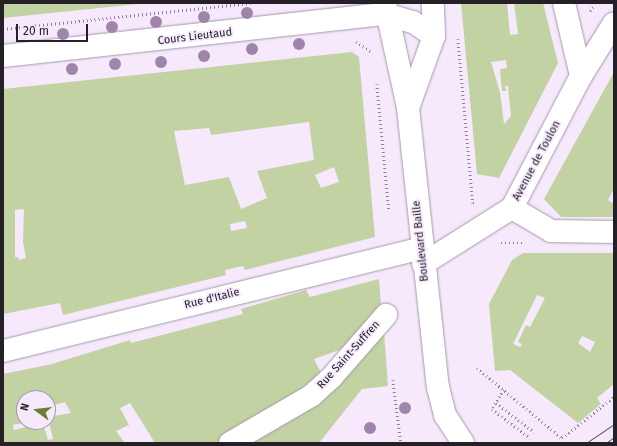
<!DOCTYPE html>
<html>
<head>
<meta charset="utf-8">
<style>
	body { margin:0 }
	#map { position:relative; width:617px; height:446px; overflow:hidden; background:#f6e9fc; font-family:"Fira Sans",sans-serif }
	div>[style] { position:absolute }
	.building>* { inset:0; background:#c3d2a3 }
	.path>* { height:2.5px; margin-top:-1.25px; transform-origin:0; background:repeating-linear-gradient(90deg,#8d8491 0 1px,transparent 0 4px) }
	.roads { filter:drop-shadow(0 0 1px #a498aa) drop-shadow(0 0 1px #a498aa) }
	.minor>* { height:22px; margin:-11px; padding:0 11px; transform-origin:11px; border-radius:11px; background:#fff }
	.major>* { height:22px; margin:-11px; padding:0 11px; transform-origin:11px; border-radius:11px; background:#fff }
	.tram>* { height:1px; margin:-0.5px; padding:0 0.5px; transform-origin:0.5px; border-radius:0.5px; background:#6d6571 }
	.trees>* { width:12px; height:12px; margin:-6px; border-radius:50%; background:#a085ab }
	span { translate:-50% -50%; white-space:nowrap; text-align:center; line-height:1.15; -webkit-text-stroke:3.5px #f6e9fc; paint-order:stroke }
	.street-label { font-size:11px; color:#252027 }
	.frame { position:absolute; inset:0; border:4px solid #252027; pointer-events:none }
	.north { position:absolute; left:16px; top:390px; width:40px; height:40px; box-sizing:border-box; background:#f6e9fc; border:1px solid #a299a7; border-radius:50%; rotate:285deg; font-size:11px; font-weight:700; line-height:16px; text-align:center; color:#252027 }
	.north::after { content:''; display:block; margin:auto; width:14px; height:18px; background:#6b7f30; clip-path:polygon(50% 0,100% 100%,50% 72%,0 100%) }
	.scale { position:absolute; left:16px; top:24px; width:72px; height:18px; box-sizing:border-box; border:2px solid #252027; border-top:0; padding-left:5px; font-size:12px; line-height:14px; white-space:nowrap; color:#252027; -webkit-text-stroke:3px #f6e9fc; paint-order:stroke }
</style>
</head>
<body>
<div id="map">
	<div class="building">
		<div style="clip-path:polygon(3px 3px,138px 3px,138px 4px,3px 18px)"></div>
		<div style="clip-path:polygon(evenodd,461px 3px,507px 3px,510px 35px,518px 34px,514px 3px,543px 3px,558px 63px,499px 178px,477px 174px,461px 3px,506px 60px,507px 68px,500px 69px,502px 91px,506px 91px,505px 86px,508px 86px,511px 116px,504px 124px,500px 92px,491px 62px,506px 60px)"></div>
		<div style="clip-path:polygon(evenodd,352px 52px,359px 57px,375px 237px,245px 270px,243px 266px,225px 270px,226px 275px,63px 315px,60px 303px,3px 314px,3px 89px,352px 52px,309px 122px,314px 160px,257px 171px,267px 198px,241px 209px,229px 177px,185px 185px,174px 131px,209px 128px,211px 135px,309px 122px,352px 52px,334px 167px,339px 182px,321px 188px,315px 175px,334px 167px,352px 52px,24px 209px,23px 242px,26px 258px,19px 260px,18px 257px,15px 257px,15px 210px,24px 209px,352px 52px,245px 221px,247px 228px,231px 231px,230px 224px,245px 221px)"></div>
		<div style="clip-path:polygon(614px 72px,614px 189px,608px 200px,614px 204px,614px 217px,561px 217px,544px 199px)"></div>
		<div style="clip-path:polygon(evenodd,523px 253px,614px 253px,614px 384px,597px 398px,601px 404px,578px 423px,510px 370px,495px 371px,489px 304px,512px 260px,523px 253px,537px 295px,545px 298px,530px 327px,526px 325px,518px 342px,522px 344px,520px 347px,513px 344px,537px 295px,523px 253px,582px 336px,595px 342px,590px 352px,578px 343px,582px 336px)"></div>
		<div style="clip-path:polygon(evenodd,379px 279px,381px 307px,342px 349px,314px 359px,322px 375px,316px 382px,218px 443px,155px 443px,130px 403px,120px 408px,129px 425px,116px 431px,125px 443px,3px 443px,3px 374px,52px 364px,130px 340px,131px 343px,243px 314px,241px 309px,306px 290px,310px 297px,379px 279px,24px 398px,48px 398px,48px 407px,65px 402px,71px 413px,48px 417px,53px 439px,48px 440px,43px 423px,14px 430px,13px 425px,24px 423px,24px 398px)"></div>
		<div style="clip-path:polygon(384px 332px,388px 386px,362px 389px,319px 443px,243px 443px)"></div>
	</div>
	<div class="path">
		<div style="left:590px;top:11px;width:7px;rotate:-56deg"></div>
		<div style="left:3px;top:29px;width:249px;rotate:-6deg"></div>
		<div style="left:458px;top:39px;width:165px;rotate:84.8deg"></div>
		<div style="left:473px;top:203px;width:2px"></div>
		<div style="left:356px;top:42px;width:19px;rotate:32deg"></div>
		<div style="left:377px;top:84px;width:127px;rotate:84.6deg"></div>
		<div style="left:501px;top:243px;width:23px"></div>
		<div style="left:477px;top:368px;width:110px;rotate:39.5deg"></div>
		<div style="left:562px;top:438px;width:66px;rotate:-38.3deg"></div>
		<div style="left:393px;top:380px;width:64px;rotate:82.8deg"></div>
		<div style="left:504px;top:390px;width:22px;rotate:122deg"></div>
		<div style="left:492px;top:409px;width:48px;rotate:37.3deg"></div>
		<div style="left:496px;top:403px;width:48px;rotate:37.3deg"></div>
	</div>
	<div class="roads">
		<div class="minor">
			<div style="left:564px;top:3px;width:75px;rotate:76.9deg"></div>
			<div style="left:512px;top:208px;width:45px;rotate:30.5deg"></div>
			<div style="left:551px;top:231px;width:63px;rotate:0.9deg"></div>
			<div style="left:423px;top:264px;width:105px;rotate:-32.2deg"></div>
			<div style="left:512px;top:208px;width:149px;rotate:-62.4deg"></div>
			<div style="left:581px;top:76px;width:62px;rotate:-58.1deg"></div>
			<div style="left:3px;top:351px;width:431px;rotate:-13.8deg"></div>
			<div style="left:230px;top:443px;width:94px;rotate:-30.1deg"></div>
			<div style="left:311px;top:396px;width:27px;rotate:-42deg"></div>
			<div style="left:331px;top:378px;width:84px;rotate:-48.9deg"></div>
		</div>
		<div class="major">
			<div style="left:385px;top:3px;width:107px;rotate:77.6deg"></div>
			<div style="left:408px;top:108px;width:281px;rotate:83.9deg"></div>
			<div style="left:438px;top:387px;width:29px;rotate:76deg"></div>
			<div style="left:445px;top:415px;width:33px;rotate:57deg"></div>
			<div style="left:3px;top:56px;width:385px;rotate:-6.3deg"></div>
			<div style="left:386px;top:14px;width:28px;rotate:17deg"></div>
			<div style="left:413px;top:22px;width:25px;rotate:34deg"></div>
			<div style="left:408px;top:108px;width:77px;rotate:-70.1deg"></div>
			<div style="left:434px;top:36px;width:33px;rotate:-92deg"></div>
		</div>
	</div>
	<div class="tram">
		<div style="left:586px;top:443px;width:34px;rotate:-34deg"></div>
		<div style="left:606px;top:443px;width:10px;rotate:-37deg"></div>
	</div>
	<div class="trees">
		<div style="left:247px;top:13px"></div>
		<div style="left:204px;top:17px"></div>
		<div style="left:156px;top:22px"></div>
		<div style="left:112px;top:27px"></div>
		<div style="left:63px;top:34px"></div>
		<div style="left:299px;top:44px"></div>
		<div style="left:252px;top:49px"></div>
		<div style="left:204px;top:56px"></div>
		<div style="left:161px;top:62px"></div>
		<div style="left:115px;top:64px"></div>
		<div style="left:72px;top:69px"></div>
		<div style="left:405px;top:408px"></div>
		<div style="left:370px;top:428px"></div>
	</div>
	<div class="street-label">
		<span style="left:195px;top:37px;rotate:-7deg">Cours Lieutaud</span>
		<span style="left:537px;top:161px;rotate:-62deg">Avenue de Toulon</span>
		<span style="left:421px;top:241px;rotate:-96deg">Boulevard Baille</span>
		<span style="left:212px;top:299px;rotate:-14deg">Rue d'Italie</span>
		<span style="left:349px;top:355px;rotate:-48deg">Rue Saint-Suffren</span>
	</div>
	<div class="frame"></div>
	<div class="north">N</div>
	<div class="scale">20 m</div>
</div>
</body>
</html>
